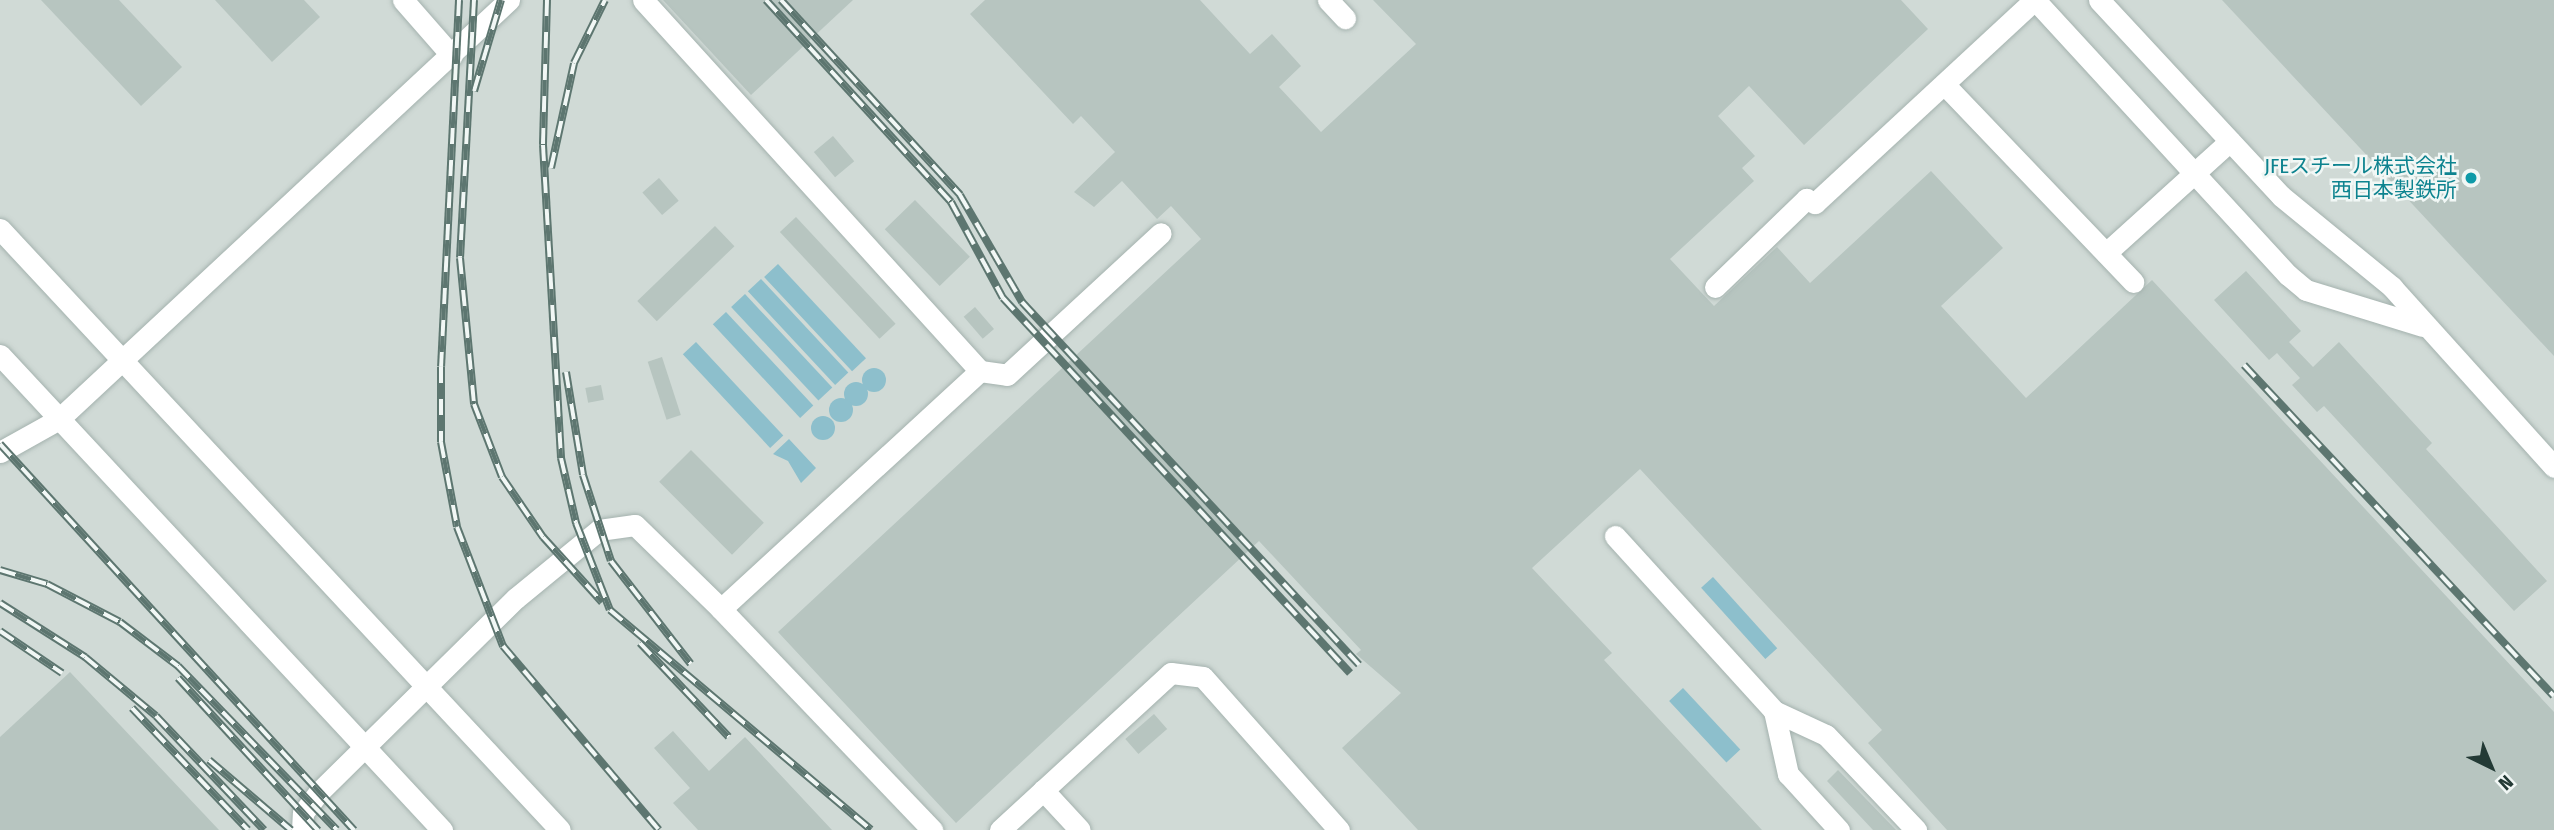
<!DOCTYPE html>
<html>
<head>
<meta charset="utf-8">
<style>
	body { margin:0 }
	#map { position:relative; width:2554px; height:830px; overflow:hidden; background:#e1ebe7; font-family:"Fira Sans Condensed","Noto Sans JP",sans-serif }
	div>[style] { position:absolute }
	.built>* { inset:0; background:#d0dad6; transform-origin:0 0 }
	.water>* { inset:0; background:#8dbfcc; transform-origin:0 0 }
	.round { border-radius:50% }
	.building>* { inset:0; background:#b7c5c0; transform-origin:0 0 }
	.roads { filter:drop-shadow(0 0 2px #a4b2ae) drop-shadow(0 0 2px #a4b2ae) }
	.minor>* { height:21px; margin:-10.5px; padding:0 10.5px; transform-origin:10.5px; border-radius:10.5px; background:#fff }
	.rail>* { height:8px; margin-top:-4px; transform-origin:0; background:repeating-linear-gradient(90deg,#f1f7f5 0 16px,#5d7670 0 32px); box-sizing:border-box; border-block:2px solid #5d7670 }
	.dots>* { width:19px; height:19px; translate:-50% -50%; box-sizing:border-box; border:4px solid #f1f7f5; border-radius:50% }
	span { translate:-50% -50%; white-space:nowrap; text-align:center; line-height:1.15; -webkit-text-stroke:5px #f1f7f5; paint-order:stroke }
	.culture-label { font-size:21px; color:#0d838f }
	.right { translate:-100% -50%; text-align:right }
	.north { position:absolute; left:2456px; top:732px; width:70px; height:70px; -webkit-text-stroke:5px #f1f7f5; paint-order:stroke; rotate:137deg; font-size:19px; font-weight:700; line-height:28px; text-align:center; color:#233a35 }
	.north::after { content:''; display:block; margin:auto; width:24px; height:32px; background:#233a35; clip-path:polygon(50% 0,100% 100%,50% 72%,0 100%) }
</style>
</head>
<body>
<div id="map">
	<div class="built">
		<div style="left:0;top:0;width:2554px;height:830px"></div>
	</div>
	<div class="water">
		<div style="left:778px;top:264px;width:129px;height:19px;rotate:47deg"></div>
		<div style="left:761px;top:279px;width:128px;height:18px;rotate:47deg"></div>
		<div style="left:745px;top:294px;width:128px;height:19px;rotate:47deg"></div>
		<div style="left:726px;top:312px;width:128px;height:18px;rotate:47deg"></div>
		<div style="left:696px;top:342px;width:128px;height:18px;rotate:47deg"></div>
		<div class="round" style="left:862px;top:368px;width:24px;height:24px"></div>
		<div class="round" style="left:844px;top:382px;width:24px;height:24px"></div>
		<div class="round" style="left:829px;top:398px;width:24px;height:24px"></div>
		<div class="round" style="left:811px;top:416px;width:24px;height:24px"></div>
		<div style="clip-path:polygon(789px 439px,816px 468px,801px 483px,788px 461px,773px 454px)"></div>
		<div style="left:1713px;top:577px;width:96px;height:16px;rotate:48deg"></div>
		<div style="left:1683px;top:688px;width:84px;height:19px;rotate:47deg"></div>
	</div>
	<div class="building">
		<div style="clip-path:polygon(41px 0,119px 0,182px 67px,141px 106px)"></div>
		<div style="clip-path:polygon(215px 0,304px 0,320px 17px,272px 62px)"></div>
		<div style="clip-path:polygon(663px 0,853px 0,751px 95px)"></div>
		<div style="clip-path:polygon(985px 0,1200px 0,1250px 54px,1272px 34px,1301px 66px,1279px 87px,1321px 132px,1416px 44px,1373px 0,1901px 0,1928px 29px,1804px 145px,1749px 86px,1718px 116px,1755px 156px,1742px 168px,1754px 181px,1670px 259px,1714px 306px,1777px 247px,1810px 283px,1931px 171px,2003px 248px,1941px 306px,2026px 398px,2152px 280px,2554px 712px,2554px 830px,1947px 830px,1868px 743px,1882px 730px,1640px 469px,1532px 568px,1612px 653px,1604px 660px,1762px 830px,1418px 830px,1342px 748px,1401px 693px,1356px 654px,1361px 650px,1259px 541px,956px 823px,778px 632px,1201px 239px,1171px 206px,1157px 219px,1122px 181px,1094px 207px,1074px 192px,1115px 152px,1081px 116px,1073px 124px,970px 14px)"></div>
		<div style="clip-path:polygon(2222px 0,2554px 0,2554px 356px)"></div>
		<div style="left:833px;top:136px;width:33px;height:25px;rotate:50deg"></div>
		<div style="left:659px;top:178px;width:30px;height:22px;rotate:49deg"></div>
		<div style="left:915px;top:200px;width:79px;height:42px;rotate:46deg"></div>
		<div style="left:796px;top:217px;width:146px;height:22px;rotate:47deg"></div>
		<div style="left:715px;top:226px;width:28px;height:108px;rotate:46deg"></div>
		<div style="clip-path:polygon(2246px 271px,2301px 331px,2289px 342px,2313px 367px,2339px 342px,2432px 443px,2426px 449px,2547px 581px,2514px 611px,2324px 406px,2317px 412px,2292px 385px,2300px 378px,2277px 353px,2269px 360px,2214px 300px)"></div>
		<div style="left:975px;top:307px;width:29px;height:15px;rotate:49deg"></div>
		<div style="left:662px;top:357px;width:61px;height:15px;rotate:72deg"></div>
		<div style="left:601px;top:385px;width:15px;height:16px;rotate:79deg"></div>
		<div style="left:691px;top:450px;width:103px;height:45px;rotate:45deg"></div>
		<div style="clip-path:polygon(70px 672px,219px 830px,0 830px,0 737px)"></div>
		<div style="left:1154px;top:714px;width:20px;height:38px;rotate:49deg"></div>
		<div style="clip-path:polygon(673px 731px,709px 771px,745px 737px,832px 830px,698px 830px,673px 803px,690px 788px,654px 748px)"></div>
		<div style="clip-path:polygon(1838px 770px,1896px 830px,1873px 830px,1827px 781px)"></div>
	</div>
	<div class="roads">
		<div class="minor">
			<div style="left:403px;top:0;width:74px;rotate:48.8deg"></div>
			<div style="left:1328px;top:0;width:25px;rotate:47deg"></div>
			<div style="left:2035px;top:0;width:374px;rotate:47.4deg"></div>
			<div style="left:2288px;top:275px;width:23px;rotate:40deg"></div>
			<div style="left:2306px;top:290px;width:122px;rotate:17.1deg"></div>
			<div style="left:2099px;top:0;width:267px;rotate:47.1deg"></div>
			<div style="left:2281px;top:196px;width:144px;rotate:39.3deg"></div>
			<div style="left:2392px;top:287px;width:242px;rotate:48deg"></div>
			<div style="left:1944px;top:84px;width:274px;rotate:46.3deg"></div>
			<div style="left:0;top:229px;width:821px;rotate:47.02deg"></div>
			<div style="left:2106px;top:253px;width:167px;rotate:-42.1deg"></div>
			<div style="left:1715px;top:287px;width:127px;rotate:-44deg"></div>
			<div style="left:1806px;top:199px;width:10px;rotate:24deg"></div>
			<div style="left:1815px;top:203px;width:299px;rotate:-42.8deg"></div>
			<div style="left:0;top:355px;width:649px;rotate:47.06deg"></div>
			<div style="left:980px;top:371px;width:27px;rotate:8deg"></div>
			<div style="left:1007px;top:375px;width:209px;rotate:-42.7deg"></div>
			<div style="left:0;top:452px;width:68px;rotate:-29.2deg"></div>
			<div style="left:59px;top:419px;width:615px;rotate:-42.96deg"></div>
			<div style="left:1615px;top:536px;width:236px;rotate:47.7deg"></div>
			<div style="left:1774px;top:711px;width:57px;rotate:24.8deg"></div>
			<div style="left:1826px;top:735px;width:131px;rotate:46.5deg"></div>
			<div style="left:721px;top:609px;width:306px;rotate:46.3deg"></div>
			<div style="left:1774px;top:711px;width:65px;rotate:77.5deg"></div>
			<div style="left:1788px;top:774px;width:76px;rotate:47.7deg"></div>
			<div style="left:1043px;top:790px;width:54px;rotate:47.2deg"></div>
			<div style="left:302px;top:830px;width:17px;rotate:-87deg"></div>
			<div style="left:303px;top:813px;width:26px;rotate:-53deg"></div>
			<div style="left:319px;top:792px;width:276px;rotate:-44.6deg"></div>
			<div style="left:516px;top:598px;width:107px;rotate:-39.3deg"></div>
			<div style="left:599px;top:530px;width:36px;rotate:-8deg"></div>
			<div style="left:635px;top:525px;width:120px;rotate:44.3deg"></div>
			<div style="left:721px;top:609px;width:352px;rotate:-42.6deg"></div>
			<div style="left:980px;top:371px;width:501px;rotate:-132.25deg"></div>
			<div style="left:1000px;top:830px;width:232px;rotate:-42.6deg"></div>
			<div style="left:1171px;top:673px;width:32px;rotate:7deg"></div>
			<div style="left:1203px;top:677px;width:205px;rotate:48.4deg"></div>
		</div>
	</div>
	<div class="rail">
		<div style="left:459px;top:0;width:367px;rotate:92.8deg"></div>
		<div style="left:441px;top:367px;width:75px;rotate:90deg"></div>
		<div style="left:441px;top:442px;width:86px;rotate:79.3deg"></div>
		<div style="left:457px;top:527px;width:128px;rotate:68.9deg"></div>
		<div style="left:503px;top:646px;width:241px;rotate:49.7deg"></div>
		<div style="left:474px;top:0;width:258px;rotate:93.1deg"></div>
		<div style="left:460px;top:258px;width:147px;rotate:84.5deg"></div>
		<div style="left:474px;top:404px;width:78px;rotate:69deg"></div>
		<div style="left:502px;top:477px;width:73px;rotate:55.7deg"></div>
		<div style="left:543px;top:537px;width:88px;rotate:47.8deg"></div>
		<div style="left:547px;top:0;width:145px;rotate:91.6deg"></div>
		<div style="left:543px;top:145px;width:314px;rotate:86.7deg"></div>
		<div style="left:561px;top:458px;width:67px;rotate:77deg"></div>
		<div style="left:576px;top:523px;width:93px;rotate:68.7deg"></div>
		<div style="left:610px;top:610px;width:341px;rotate:40.1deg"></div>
		<div style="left:766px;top:0;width:274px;rotate:47.5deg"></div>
		<div style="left:951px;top:202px;width:109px;rotate:61.6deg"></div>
		<div style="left:1003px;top:298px;width:511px;rotate:47.22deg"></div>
		<div style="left:781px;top:0;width:265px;rotate:47.4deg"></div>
		<div style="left:960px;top:195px;width:124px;rotate:59.9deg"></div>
		<div style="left:1022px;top:302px;width:495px;rotate:47.1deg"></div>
		<div style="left:474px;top:91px;width:95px;rotate:-73.5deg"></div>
		<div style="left:551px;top:168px;width:107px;rotate:-77.6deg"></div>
		<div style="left:574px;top:63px;width:70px;rotate:-63.8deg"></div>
		<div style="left:2244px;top:365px;width:453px;rotate:46.9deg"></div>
		<div style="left:566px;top:372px;width:104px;rotate:80.6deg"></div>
		<div style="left:583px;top:475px;width:90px;rotate:72deg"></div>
		<div style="left:611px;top:561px;width:130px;rotate:52.2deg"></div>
		<div style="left:0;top:444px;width:524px;rotate:47.48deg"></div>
		<div style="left:0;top:570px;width:49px;rotate:16.6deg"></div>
		<div style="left:47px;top:584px;width:82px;rotate:27.5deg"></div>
		<div style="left:120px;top:622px;width:73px;rotate:37.2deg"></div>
		<div style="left:178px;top:666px;width:228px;rotate:45.9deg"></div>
		<div style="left:0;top:603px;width:101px;rotate:32.4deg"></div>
		<div style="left:85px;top:657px;width:92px;rotate:39.7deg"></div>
		<div style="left:156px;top:716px;width:157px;rotate:46.5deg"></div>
		<div style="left:0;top:631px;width:75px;rotate:34.1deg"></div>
		<div style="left:640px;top:643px;width:129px;rotate:46.6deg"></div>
		<div style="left:178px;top:678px;width:207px;rotate:47.4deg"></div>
		<div style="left:132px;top:708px;width:168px;rotate:46.4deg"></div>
		<div style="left:209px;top:760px;width:108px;rotate:40.5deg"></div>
	</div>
	<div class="dots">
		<div style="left:2471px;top:178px;background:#0f9aa8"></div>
	</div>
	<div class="culture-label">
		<span class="right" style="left:2457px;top:178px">JFEスチール株式会社<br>西日本製鉄所</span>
	</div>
	<div class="north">N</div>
</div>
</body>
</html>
